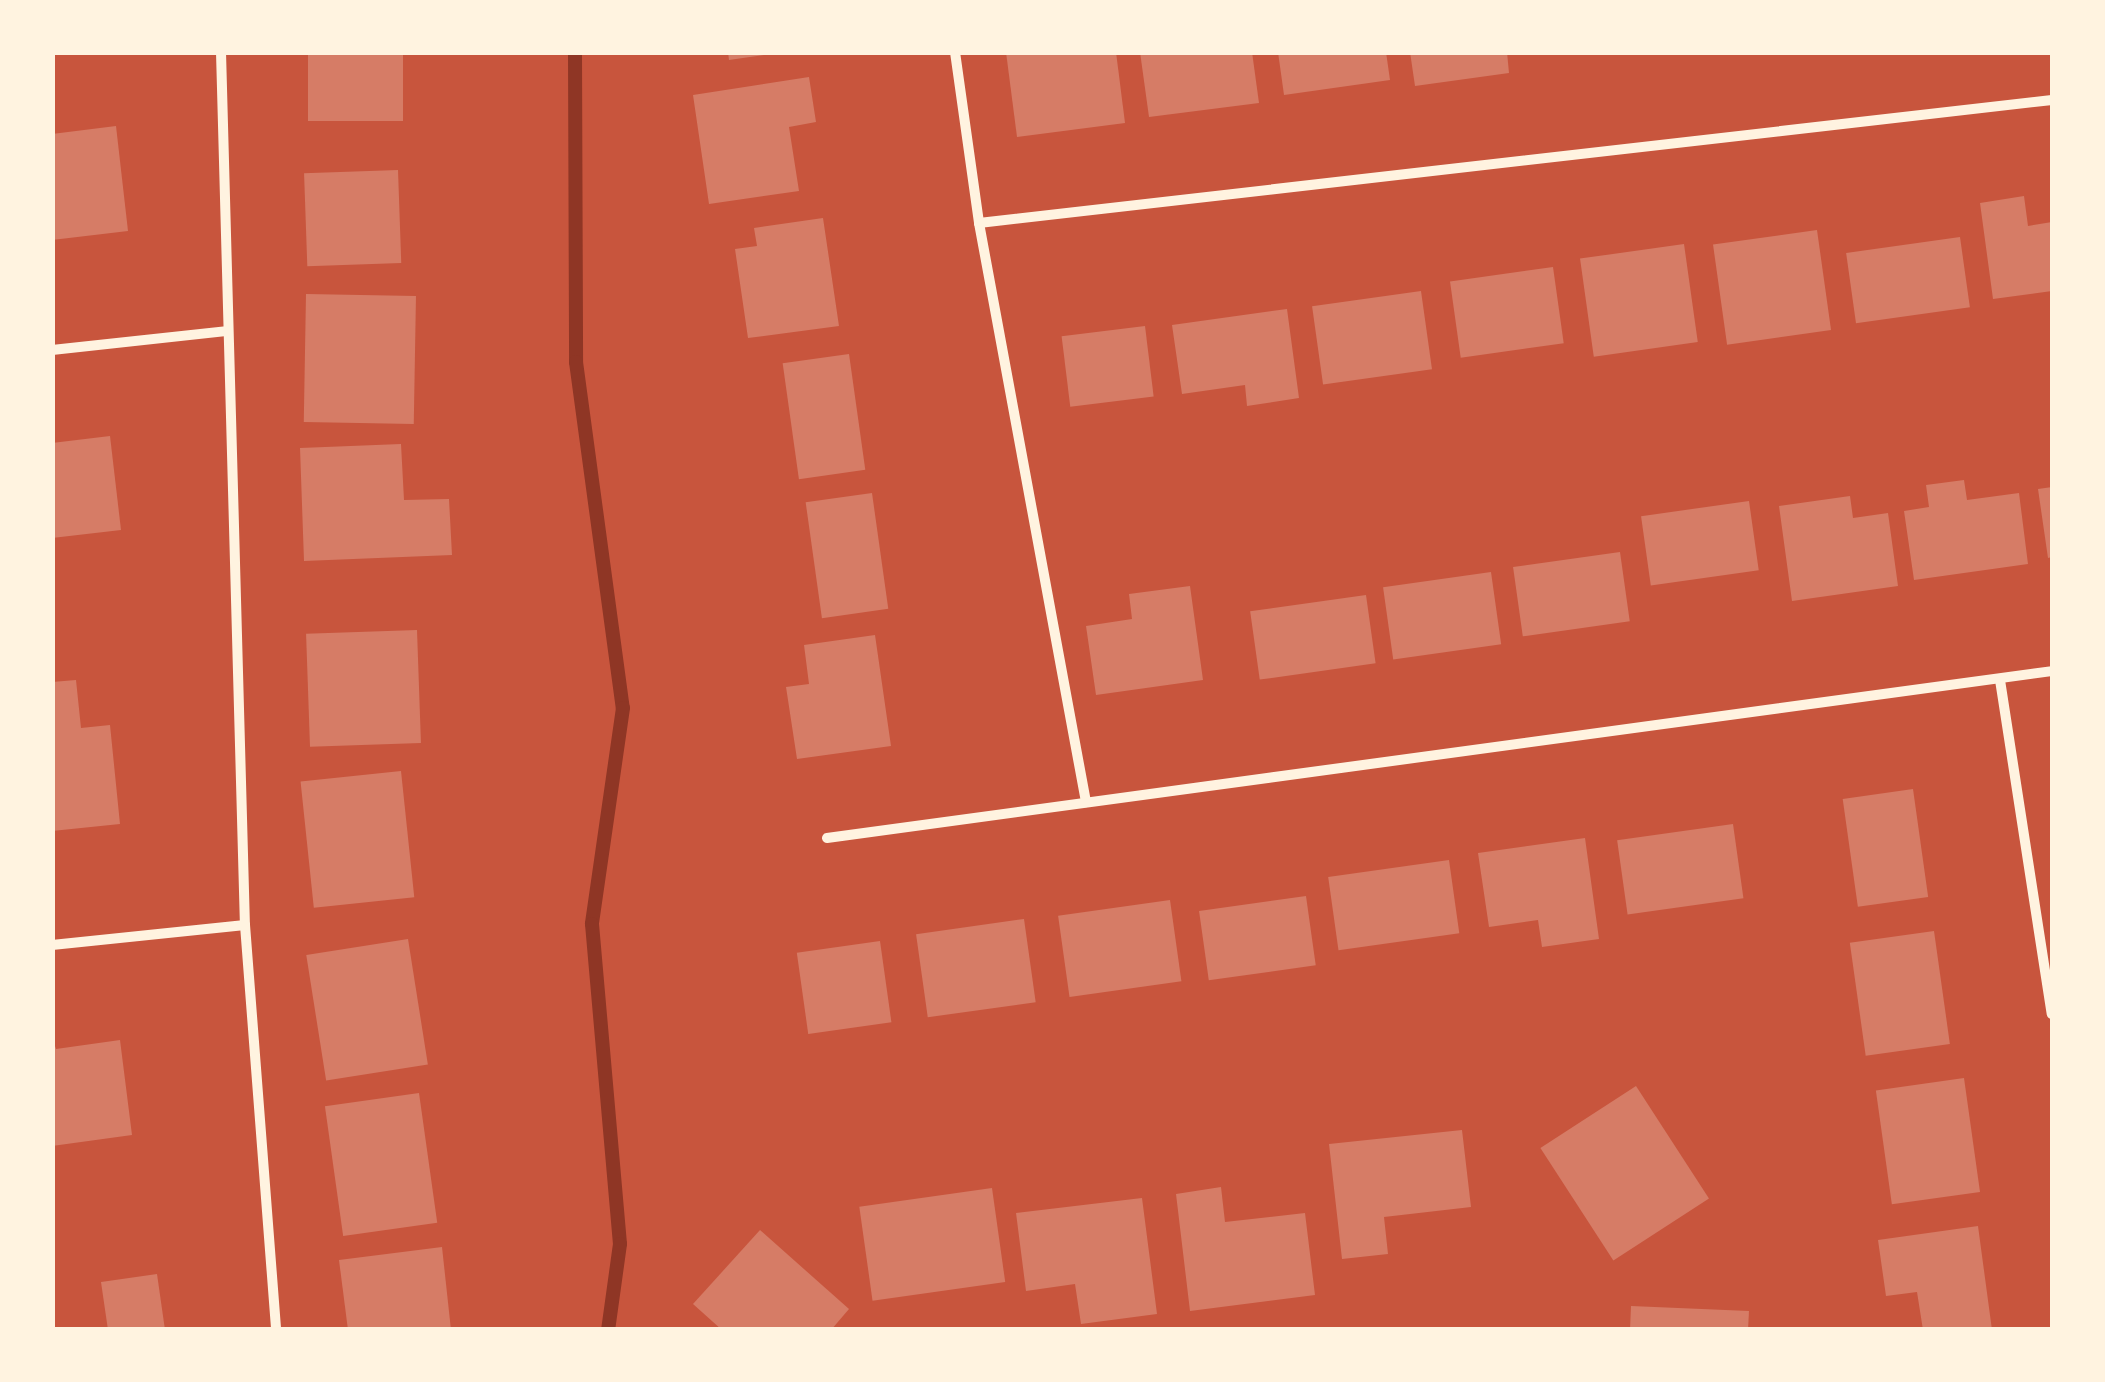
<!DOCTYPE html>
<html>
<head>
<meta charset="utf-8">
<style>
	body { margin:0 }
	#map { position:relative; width:2105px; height:1382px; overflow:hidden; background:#c8553d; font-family:Lora,serif }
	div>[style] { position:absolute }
	.stream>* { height:14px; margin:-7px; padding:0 7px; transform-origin:7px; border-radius:7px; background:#8f3625 }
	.building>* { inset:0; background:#d67c66; transform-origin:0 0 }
	.minor>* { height:10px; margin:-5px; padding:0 5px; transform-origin:5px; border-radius:5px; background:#fff3e0 }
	span { translate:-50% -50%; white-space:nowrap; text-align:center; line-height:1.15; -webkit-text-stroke:10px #fff3e0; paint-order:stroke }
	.frame { position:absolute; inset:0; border:55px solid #fff3e0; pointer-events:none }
</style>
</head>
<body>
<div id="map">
	<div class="stream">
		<div style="left:575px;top:52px;width:310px;rotate:89.8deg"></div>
		<div style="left:576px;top:362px;width:349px;rotate:82.3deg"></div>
		<div style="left:623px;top:708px;width:218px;rotate:98.2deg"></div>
		<div style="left:592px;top:924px;width:321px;rotate:85deg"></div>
		<div style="left:620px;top:1244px;width:87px;rotate:97.9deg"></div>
	</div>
	<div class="building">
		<div style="left:308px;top:52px;width:95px;height:69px"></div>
		<div style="clip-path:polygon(728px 52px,764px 52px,764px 55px,729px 60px)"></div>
		<div style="clip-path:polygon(1006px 52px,1116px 52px,1125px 123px,1017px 137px)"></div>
		<div style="clip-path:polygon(1140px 52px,1252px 52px,1259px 103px,1149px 117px)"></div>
		<div style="clip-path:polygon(1278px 52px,1386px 52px,1390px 80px,1284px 95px)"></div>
		<div style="clip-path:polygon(1410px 52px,1507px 52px,1509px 73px,1415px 86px)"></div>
		<div style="clip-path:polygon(809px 77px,816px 122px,789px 127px,799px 191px,709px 204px,693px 95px)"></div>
		<div style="clip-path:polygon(116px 126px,128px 231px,52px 240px,52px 134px)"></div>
		<div style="left:398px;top:170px;width:93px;height:94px;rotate:88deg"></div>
		<div style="clip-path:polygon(2024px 196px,2028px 226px,2052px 222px,2052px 291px,1993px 299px,1980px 203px)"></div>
		<div style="clip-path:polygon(823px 218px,839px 326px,748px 338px,735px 249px,757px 246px,754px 228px)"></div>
		<div style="left:1817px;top:230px;width:101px;height:105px;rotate:82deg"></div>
		<div style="left:1960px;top:237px;width:71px;height:115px;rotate:82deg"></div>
		<div style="left:1684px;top:244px;width:99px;height:105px;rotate:82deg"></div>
		<div style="left:1553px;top:267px;width:77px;height:104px;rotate:82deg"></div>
		<div style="left:1421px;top:291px;width:79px;height:110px;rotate:82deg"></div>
		<div style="left:306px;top:294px;width:110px;height:128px;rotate:1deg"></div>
		<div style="clip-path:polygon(1287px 309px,1299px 398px,1247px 406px,1245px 385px,1182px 394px,1172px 325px)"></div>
		<div style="left:1145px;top:326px;width:71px;height:84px;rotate:83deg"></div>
		<div style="left:849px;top:354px;width:117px;height:67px;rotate:82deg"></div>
		<div style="clip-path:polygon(110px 436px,121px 530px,52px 538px,52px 443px)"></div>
		<div style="clip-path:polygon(401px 444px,404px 500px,449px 499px,452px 555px,304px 561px,300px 448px)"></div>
		<div style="clip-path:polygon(1964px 480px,1967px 500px,2019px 493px,2028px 564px,1914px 580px,1904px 511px,1929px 507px,1926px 485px)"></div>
		<div style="clip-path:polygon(2052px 487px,2052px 557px,2048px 558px,2038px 489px)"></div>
		<div style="left:872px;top:493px;width:117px;height:67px;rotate:82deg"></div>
		<div style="clip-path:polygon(1850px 496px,1853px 518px,1888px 513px,1898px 586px,1792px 601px,1779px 506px)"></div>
		<div style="left:1749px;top:501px;width:70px;height:109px;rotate:82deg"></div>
		<div style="left:1620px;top:552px;width:70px;height:108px;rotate:82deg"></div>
		<div style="left:1491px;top:572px;width:73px;height:109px;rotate:82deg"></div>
		<div style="clip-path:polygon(1190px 586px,1203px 680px,1096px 695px,1086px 626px,1132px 619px,1129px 594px)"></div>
		<div style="left:1366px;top:595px;width:69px;height:117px;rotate:82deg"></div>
		<div style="left:417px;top:630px;width:113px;height:111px;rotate:88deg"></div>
		<div style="clip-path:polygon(875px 635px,891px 746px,797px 759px,786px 687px,809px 684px,804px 645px)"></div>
		<div style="clip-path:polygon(76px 680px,81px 728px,110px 725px,120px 824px,52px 831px,52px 682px)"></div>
		<div style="left:401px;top:771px;width:127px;height:101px;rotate:84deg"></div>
		<div style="left:1913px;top:789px;width:109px;height:71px;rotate:82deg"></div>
		<div style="left:1733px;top:824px;width:75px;height:117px;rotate:82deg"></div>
		<div style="clip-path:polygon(1585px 838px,1599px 939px,1542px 947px,1538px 920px,1489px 927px,1478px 853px)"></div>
		<div style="left:1449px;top:860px;width:74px;height:122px;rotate:82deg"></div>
		<div style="left:1306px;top:896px;width:70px;height:108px;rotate:82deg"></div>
		<div style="left:1170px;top:900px;width:82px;height:113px;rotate:82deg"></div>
		<div style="left:1024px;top:919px;width:84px;height:109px;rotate:82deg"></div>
		<div style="left:1934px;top:931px;width:114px;height:85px;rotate:82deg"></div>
		<div style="left:408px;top:939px;width:127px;height:103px;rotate:81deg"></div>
		<div style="left:880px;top:941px;width:82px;height:84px;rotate:82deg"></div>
		<div style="clip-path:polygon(52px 1037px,56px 1049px,120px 1040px,132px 1135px,52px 1146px)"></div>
		<div style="left:1964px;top:1078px;width:115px;height:89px;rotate:82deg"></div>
		<div style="left:1636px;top:1086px;width:134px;height:114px;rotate:57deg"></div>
		<div style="left:419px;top:1093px;width:131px;height:95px;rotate:82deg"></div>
		<div style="clip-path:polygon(1462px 1130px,1471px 1207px,1384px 1217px,1388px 1254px,1342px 1259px,1329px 1144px)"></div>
		<div style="clip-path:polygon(1221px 1187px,1225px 1222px,1305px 1213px,1315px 1295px,1190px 1311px,1176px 1194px)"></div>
		<div style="left:992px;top:1188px;width:95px;height:134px;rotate:82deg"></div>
		<div style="clip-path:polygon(1142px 1198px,1157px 1314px,1081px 1324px,1075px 1284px,1026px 1291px,1016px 1213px)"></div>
		<div style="clip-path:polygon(1978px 1226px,1992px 1330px,1923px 1330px,1917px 1292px,1886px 1296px,1878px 1240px)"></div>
		<div style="clip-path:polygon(760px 1230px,849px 1309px,831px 1330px,722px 1330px,693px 1304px)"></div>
		<div style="clip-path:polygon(442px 1247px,451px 1330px,348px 1330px,339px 1260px)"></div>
		<div style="clip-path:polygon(157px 1274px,165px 1330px,108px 1330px,101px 1282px)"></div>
		<div style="clip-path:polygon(1631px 1306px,1749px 1311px,1748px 1330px,1630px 1330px)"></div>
	</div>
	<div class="minor">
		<div style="left:221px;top:52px;width:873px;rotate:88.43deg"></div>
		<div style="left:245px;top:925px;width:406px;rotate:85.6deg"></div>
		<div style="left:955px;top:52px;width:173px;rotate:82deg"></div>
		<div style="left:979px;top:223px;width:589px;rotate:79.53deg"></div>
		<div style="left:979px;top:223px;width:1080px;rotate:-6.54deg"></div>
		<div style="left:52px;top:350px;width:175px;rotate:-6.2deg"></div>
		<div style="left:2000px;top:680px;width:338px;rotate:81.2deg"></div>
		<div style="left:827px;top:838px;width:1236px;rotate:-7.76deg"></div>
		<div style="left:52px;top:945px;width:194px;rotate:-5.9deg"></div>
	</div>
	<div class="frame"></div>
</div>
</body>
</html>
